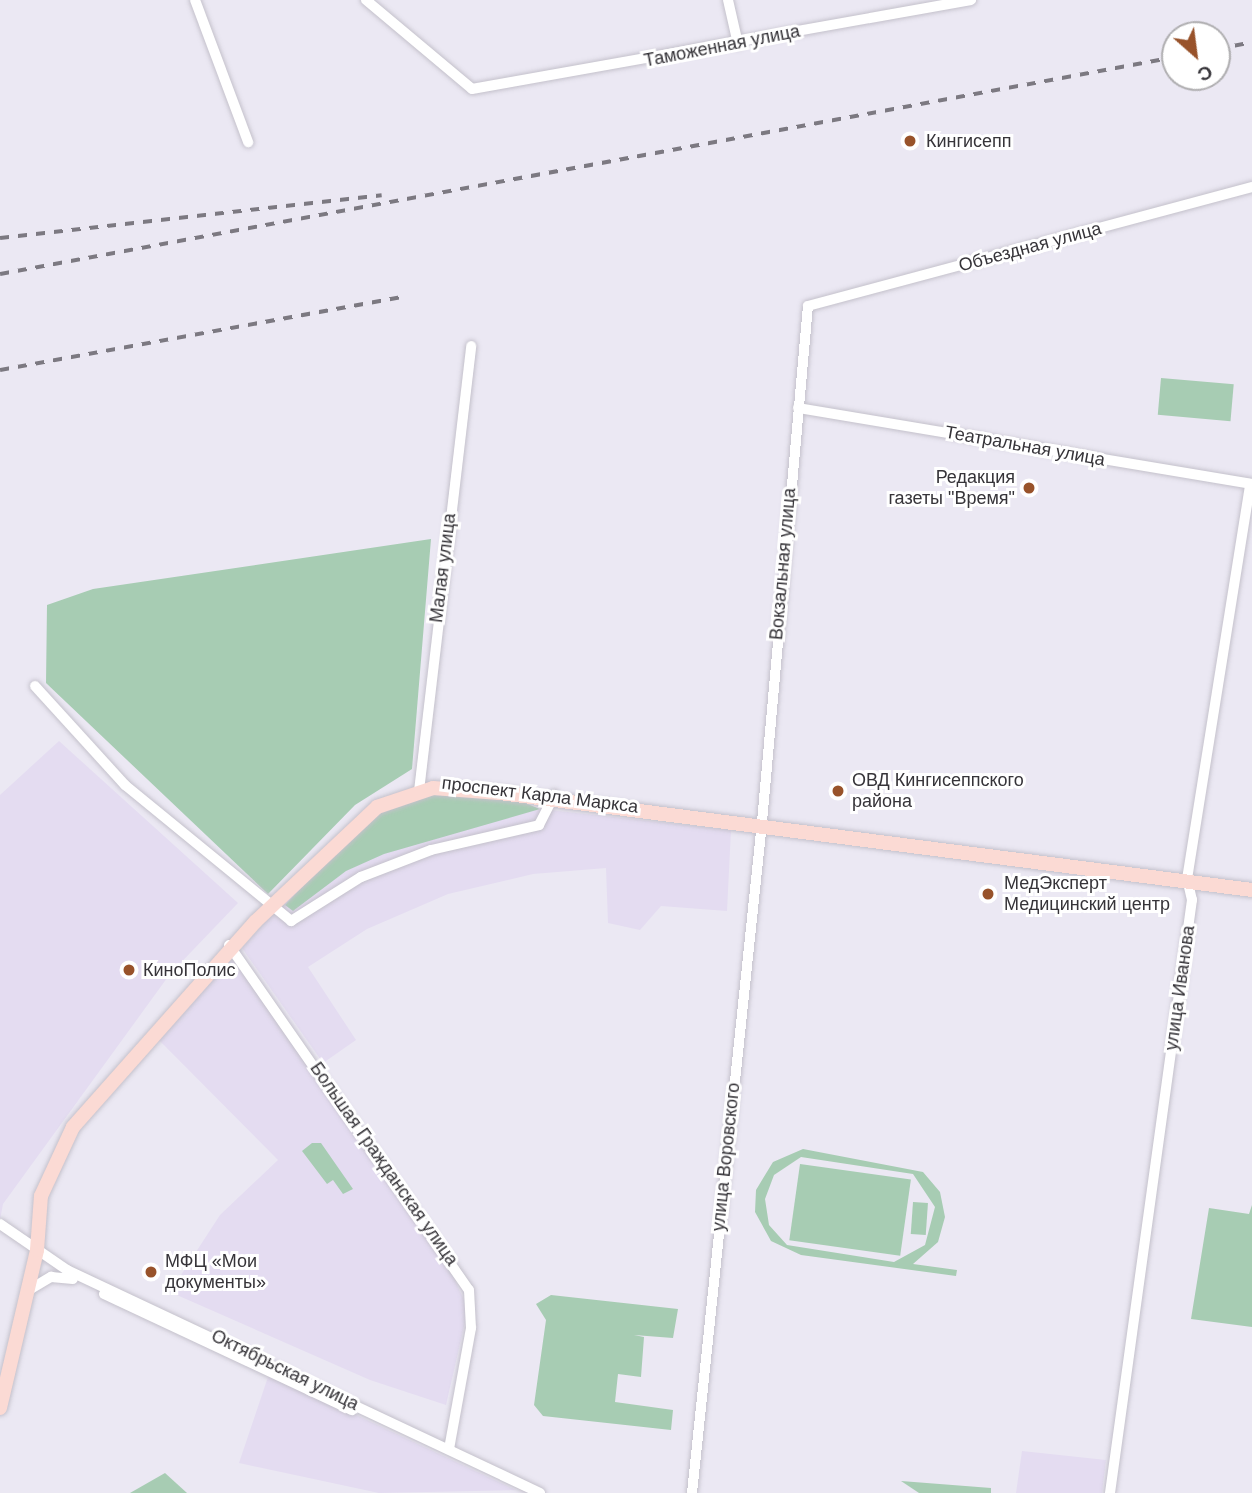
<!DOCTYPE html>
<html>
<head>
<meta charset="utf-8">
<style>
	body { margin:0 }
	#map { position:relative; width:1252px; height:1493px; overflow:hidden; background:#ebe8f3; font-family:Helvetica,sans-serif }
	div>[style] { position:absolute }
	.commercial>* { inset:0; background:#e4dcf1 }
	.green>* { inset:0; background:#a7ccb3; transform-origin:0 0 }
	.roads { filter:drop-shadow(0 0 2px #c4c1cb) drop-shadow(0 0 2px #c4c1cb) }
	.minor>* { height:10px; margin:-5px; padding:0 5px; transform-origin:5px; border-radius:5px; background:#fff }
	.major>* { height:14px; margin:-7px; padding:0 7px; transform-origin:7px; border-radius:7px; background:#fbdad4 }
	.rail>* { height:3.5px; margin-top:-1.75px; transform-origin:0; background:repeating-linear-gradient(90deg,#7c7981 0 9px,transparent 0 18px) }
	.dots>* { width:19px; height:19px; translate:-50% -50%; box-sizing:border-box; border:4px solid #fff; border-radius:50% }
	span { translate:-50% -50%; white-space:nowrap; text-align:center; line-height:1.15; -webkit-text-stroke:6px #fff; paint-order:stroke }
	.street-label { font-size:18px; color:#363439 }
	.poi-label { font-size:18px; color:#363439 }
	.left { translate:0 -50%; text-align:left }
	.right { translate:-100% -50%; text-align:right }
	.north { position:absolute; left:1161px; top:21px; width:70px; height:70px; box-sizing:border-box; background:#fff; border:2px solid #afaeb0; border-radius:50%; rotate:152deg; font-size:19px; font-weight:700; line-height:28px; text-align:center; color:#363439 }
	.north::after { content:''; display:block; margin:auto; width:24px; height:32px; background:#98522a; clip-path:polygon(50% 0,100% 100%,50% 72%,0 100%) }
</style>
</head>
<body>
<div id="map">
	<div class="commercial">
		<div style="clip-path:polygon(59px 741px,238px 903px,170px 974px,3px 1204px,0 1220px,0 795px)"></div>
		<div style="clip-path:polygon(500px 793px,540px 809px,731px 830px,727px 911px,661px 906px,640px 930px,608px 923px,606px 868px,533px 874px,448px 894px,367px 929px,308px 967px,356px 1040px,323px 1063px,242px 948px,347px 830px)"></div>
		<div style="clip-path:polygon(233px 960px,442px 1252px,468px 1309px,446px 1405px,370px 1380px,170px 1292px,220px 1215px,278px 1160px,155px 1036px,215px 966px)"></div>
		<div style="clip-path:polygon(269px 1374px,516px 1490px,379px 1493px,239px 1463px)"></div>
		<div style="clip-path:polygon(1022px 1451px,1106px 1460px,1102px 1493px,1016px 1493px)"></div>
	</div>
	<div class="green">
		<div style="left:1161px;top:378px;width:73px;height:37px;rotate:5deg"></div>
		<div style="clip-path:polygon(431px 539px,412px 769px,355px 805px,268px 894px,46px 683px,47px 605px,93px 589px)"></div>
		<div style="clip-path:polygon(433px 788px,500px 793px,540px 809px,384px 854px,346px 871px,293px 911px,285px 905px,377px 807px)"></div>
		<div style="clip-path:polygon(312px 1143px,321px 1143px,353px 1189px,343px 1194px,333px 1180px,327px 1184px,302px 1151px)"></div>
		<div style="clip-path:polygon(evenodd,803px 1149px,923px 1172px,940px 1192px,945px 1217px,938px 1242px,913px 1264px,957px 1270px,956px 1276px,801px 1255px,771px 1241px,755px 1212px,756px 1190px,773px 1162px,803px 1149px,801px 1157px,913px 1174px,935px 1207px,925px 1245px,894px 1262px,787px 1245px,769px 1225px,765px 1199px,774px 1175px,801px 1157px)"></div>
		<div style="left:800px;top:1164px;width:112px;height:77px;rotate:8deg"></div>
		<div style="left:913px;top:1202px;width:15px;height:32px;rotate:4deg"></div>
		<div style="clip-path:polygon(1252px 1205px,1252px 1327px,1191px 1319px,1209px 1208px,1249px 1214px)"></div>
		<div style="clip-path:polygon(551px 1295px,678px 1309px,673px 1338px,634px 1335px,644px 1337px,641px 1377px,618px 1374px,615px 1402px,673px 1410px,671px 1430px,543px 1416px,534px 1405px,546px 1320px,536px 1304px)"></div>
		<div style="clip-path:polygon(165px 1473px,187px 1493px,130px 1493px)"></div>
		<div style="clip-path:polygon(901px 1481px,991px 1488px,991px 1493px,919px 1493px)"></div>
	</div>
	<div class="roads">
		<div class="minor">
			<div style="left:195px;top:0;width:152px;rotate:69.5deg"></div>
			<div style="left:366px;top:0;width:138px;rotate:40deg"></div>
			<div style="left:472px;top:89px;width:507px;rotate:-10.11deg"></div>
			<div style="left:728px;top:0;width:45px;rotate:77.2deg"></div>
			<div style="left:798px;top:408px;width:460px;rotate:9.5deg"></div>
			<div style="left:35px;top:686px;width:134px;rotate:47.7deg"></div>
			<div style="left:125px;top:785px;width:215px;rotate:39.3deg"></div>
			<div style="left:291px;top:921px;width:83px;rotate:-32.2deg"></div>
			<div style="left:361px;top:877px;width:75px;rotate:-21.1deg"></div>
			<div style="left:431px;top:850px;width:111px;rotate:-13deg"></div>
			<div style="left:539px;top:825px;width:34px;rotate:-63deg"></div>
			<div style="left:419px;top:791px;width:448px;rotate:-83.3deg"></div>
			<div style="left:229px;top:945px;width:420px;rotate:55.2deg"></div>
			<div style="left:469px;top:1290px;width:38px;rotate:87deg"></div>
			<div style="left:471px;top:1328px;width:123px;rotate:100.3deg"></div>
			<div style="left:0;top:1224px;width:81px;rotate:34.5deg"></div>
			<div style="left:67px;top:1270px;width:523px;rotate:25.24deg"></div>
			<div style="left:29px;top:1290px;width:26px;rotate:-31deg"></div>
			<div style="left:51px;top:1277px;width:22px;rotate:5deg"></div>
			<div style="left:104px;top:1294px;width:274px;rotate:25.1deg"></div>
			<div style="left:692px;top:1493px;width:675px;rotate:-84.04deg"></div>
			<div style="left:762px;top:822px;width:518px;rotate:-84.91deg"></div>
			<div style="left:808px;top:306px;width:460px;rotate:-15deg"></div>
			<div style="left:1110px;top:1493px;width:599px;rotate:-82.13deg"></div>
			<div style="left:1192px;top:900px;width:22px;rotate:-103deg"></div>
			<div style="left:1187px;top:879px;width:400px;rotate:-80.9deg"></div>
		</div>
		<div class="major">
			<div style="left:0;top:1408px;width:162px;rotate:-76.8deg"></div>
			<div style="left:37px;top:1250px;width:54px;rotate:-85.8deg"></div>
			<div style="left:41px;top:1196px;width:76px;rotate:-65.1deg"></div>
			<div style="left:73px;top:1127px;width:274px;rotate:-48.4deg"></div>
			<div style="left:255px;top:922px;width:168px;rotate:-43.3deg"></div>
			<div style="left:377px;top:807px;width:59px;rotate:-18.7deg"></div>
			<div style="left:433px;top:788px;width:67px;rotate:4.3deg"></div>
			<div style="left:500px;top:793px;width:758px;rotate:7.35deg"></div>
		</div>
	</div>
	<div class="rail">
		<div style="left:1217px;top:49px;width:36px;rotate:-11deg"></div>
		<div style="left:0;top:238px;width:384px;rotate:-6.4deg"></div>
		<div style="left:0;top:274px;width:1195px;rotate:-10.46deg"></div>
		<div style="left:0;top:370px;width:407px;rotate:-10.3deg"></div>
	</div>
	<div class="dots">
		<div style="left:910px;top:141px;background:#98522a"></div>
		<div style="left:1029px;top:488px;background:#98522a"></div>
		<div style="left:838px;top:791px;background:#98522a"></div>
		<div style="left:988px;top:894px;background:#98522a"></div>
		<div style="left:129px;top:970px;background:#98522a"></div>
		<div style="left:151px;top:1272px;background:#98522a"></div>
	</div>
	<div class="street-label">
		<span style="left:722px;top:46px;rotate:-11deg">Таможенная улица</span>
		<span style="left:1030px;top:247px;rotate:-15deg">Объездная улица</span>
		<span style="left:1025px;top:446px;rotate:10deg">Театральная улица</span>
		<span style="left:783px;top:564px;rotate:-85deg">Вокзальная улица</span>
		<span style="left:443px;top:568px;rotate:-83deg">Малая улица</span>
		<span style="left:540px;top:795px;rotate:7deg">проспект Карла Маркса</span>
		<span style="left:1180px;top:988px;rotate:-82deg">улица Иванова</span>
		<span style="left:726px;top:1157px;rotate:-84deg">улица Воровского</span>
		<span style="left:384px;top:1164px;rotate:55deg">Большая Гражданская улица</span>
		<span style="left:285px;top:1370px;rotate:26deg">Октябрьская улица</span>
	</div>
	<div class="poi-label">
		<span class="left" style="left:926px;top:141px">Кингисепп</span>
		<span class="right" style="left:1015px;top:488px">Редакция<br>газеты "Время"</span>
		<span class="left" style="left:852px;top:791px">ОВД Кингисеппского<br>района</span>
		<span class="left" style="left:1004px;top:894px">МедЭксперт<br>Медицинский центр</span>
		<span class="left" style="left:143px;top:970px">КиноПолис</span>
		<span class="left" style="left:165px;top:1272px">МФЦ «Мои<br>документы»</span>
	</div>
	<div class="north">С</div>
</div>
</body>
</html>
